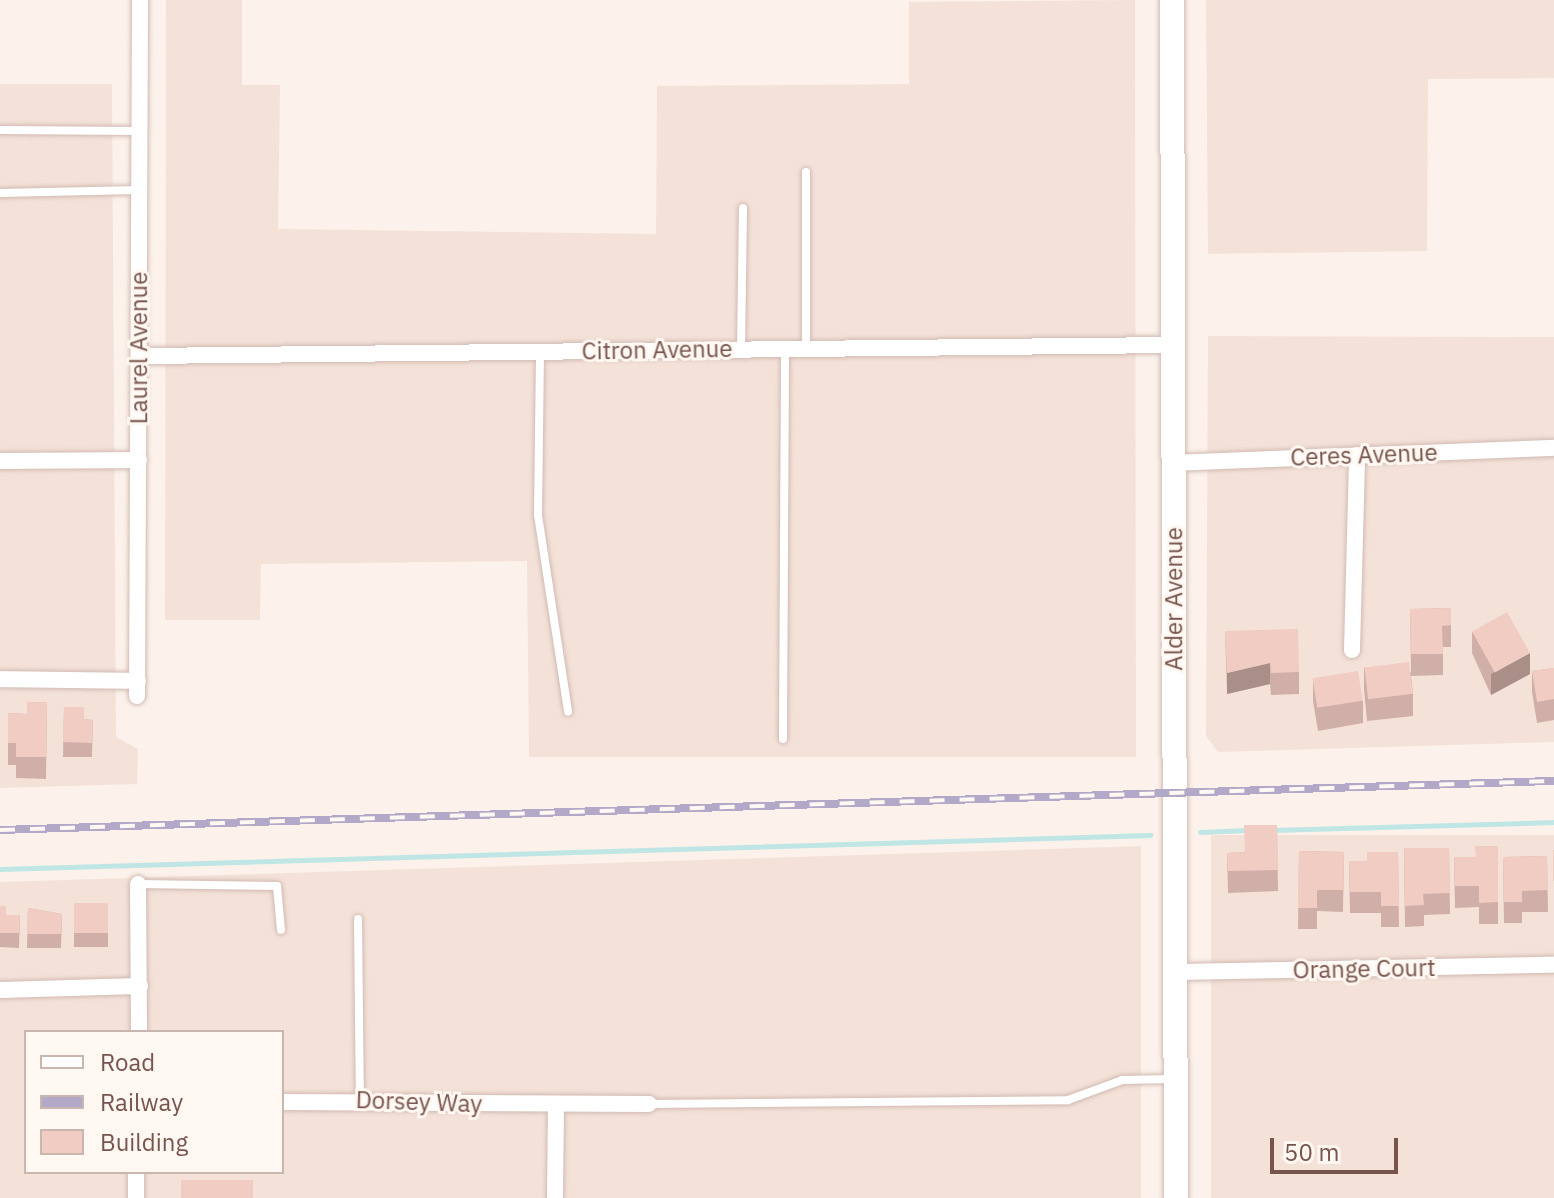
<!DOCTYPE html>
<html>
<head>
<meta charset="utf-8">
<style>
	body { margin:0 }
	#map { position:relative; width:1554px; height:1198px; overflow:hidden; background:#fcf2eb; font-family:"IBM Plex Sans",sans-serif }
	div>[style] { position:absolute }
	.residential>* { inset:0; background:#f4e2d9; transform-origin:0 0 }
	.stream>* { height:5px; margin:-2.5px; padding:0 2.5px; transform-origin:2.5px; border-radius:2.5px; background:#bfe6e4 }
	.roads { filter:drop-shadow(0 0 2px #d1bab2) drop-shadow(0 0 2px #d1bab2) }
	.service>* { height:8px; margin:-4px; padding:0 4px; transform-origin:4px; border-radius:4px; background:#fff }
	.minor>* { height:16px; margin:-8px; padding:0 8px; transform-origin:8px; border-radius:8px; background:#fff }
	.secondary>* { height:24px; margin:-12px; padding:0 12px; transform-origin:12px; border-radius:12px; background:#fff }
	.rail>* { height:8px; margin-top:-4px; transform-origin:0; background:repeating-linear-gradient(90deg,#fff7f1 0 15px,#b2a8c7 0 30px); box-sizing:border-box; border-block:2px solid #b2a8c7 }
	.wall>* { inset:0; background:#cfafa8; transform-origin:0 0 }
	.shaded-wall>* { inset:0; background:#a98f88 }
	.building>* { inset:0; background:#f1ccc3; transform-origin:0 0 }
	span { translate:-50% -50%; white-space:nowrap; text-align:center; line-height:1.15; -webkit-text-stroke:6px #fff7f1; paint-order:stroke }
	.street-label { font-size:24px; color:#77544d }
	.legend { position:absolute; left:24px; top:1030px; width:260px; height:144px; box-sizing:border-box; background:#fff7f1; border:2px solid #c9b6af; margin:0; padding:10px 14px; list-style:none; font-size:24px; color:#77544d }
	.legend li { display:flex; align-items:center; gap:16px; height:40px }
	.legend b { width:40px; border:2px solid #c9b6af }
	.scale { position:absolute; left:1270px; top:1138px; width:128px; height:36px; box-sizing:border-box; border:4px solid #77544d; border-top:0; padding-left:10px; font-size:24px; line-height:28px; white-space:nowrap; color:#77544d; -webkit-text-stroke:6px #fff7f1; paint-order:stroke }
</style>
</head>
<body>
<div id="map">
	<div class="residential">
		<div style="clip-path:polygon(166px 0,242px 0,242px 85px,280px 85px,278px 229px,656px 234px,657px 86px,909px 84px,909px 2px,1135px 0,1136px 757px,529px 757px,527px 561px,261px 564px,260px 620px,165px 620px)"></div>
		<div style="clip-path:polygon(1206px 0,1554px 0,1554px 78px,1428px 79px,1427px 251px,1208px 254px)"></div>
		<div style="clip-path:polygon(0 84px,112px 84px,116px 737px,138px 749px,137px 784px,0 788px)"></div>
		<div style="clip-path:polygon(1208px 336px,1554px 337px,1554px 742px,1218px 752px,1206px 736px)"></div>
		<div style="left:1554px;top:835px;width:363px;height:343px;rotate:90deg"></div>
		<div style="clip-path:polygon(evenodd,1141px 846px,1141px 1198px,0 1198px,0 882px,1141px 846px,26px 1032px,282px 1032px,282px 1172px,26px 1172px,26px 1032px)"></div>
	</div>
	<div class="stream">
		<div style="left:1271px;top:830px;width:283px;rotate:-1.6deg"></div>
		<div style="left:1200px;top:832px;width:49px;rotate:-2.3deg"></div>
		<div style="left:0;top:869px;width:1151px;rotate:-1.69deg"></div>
	</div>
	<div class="roads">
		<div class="service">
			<div style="left:0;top:130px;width:138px;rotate:0.4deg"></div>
			<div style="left:0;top:193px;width:138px;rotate:-1.2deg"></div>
			<div style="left:806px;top:348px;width:176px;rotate:-90deg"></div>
			<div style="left:741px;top:350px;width:142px;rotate:-89.2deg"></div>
			<div style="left:540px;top:352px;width:163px;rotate:90.7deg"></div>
			<div style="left:538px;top:515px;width:199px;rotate:81.3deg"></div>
			<div style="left:783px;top:739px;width:389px;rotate:-89.7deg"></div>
			<div style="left:138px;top:884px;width:139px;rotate:0.8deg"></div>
			<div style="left:277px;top:886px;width:44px;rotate:84.8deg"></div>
			<div style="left:358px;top:919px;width:181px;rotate:89.4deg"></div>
			<div style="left:649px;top:1104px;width:419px;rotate:-0.5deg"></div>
			<div style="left:1068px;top:1100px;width:58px;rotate:-20.3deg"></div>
			<div style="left:1122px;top:1080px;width:49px;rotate:-1.2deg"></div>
		</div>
		<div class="minor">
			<div style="left:141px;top:356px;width:1032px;rotate:-0.61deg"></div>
			<div style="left:0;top:461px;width:139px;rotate:-0.4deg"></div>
			<div style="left:1173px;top:463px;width:381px;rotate:-2.3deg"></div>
			<div style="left:1352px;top:650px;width:195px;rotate:-88.5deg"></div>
			<div style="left:0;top:679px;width:138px;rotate:0.8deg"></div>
			<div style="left:137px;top:696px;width:696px;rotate:-89.75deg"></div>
			<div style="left:138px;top:884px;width:148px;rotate:89.6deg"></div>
			<div style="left:1175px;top:972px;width:379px;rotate:-1.1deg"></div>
			<div style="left:0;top:990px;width:140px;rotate:-1.6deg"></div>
			<div style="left:282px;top:1102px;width:367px;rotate:0.3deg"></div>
			<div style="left:136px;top:1198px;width:26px;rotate:-90deg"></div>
			<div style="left:555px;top:1198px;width:91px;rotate:-89.4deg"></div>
		</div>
		<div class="secondary">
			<div style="left:1172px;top:0;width:1198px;rotate:89.81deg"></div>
		</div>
	</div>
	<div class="rail">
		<div style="left:0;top:830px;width:1555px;rotate:-1.81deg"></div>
	</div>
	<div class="wall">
		<div style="clip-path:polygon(1451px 608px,1451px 647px,1443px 647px,1443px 675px,1411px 676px,1413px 694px,1413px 716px,1367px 721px,1364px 689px,1364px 668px,1411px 672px,1410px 609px)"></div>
		<div style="clip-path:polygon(1225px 631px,1299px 672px,1299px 694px,1271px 695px,1270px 684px,1227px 694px)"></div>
		<div style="clip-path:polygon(1472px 632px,1530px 674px,1491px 695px,1472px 653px)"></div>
		<div style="clip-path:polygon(1554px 668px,1554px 720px,1537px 723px,1532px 692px,1532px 671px)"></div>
		<div style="clip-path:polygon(1313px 679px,1363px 701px,1363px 723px,1318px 731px,1313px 701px)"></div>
		<div style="clip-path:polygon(47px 702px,46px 779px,16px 778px,16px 765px,8px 765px,8px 713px,27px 714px)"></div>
		<div style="clip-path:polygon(64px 707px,84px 719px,93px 720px,92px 757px,63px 757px)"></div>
		<div style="clip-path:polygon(1277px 825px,1278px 891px,1228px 893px,1227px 853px,1244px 852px)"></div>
		<div style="clip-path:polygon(1498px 846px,1498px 924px,1479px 924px,1479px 907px,1455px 908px,1454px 857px,1475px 857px)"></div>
		<div style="clip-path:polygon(1404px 848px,1449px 848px,1450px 914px,1424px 915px,1424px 926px,1405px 927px)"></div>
		<div style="clip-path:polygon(1299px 851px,1344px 852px,1343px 912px,1317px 911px,1317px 929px,1298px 929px)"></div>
		<div style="clip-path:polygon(1398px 852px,1399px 927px,1381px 927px,1381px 913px,1350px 913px,1349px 861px,1367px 861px)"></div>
		<div style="clip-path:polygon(1547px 856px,1548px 912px,1522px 912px,1522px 923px,1504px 923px,1503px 857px)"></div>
		<div style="left:108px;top:903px;width:44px;height:34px;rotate:90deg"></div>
		<div style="clip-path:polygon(0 906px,6px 915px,20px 915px,19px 948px,0 947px)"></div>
		<div style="clip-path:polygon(28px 908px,62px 914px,61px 948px,27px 948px)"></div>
	</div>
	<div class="shaded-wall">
		<div style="clip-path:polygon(1530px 653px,1530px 674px,1491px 695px,1491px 674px)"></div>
		<div style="clip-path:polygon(1270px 663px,1270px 684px,1227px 694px,1227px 673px)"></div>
	</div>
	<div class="building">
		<div style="clip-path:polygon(1451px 608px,1451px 625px,1442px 626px,1443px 654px,1411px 654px,1410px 609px)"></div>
		<div style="left:1507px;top:612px;width:47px;height:40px;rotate:61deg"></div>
		<div style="clip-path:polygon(1298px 629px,1299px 672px,1271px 673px,1270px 663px,1227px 673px,1225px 631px)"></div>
		<div style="left:1409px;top:662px;width:32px;height:45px;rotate:83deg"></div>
		<div style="clip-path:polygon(1554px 668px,1554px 699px,1537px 702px,1532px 671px)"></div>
		<div style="left:1358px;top:671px;width:30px;height:46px;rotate:81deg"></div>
		<div style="clip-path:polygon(27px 702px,47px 702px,46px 757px,16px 757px,16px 743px,8px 743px,8px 713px,27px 714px)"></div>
		<div style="clip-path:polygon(64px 707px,84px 707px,84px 719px,93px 720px,92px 743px,63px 742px)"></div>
		<div style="clip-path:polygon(1244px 825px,1277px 825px,1278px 870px,1228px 871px,1227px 853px,1245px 852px)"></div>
		<div style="clip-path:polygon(1475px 846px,1498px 846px,1498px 902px,1479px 903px,1479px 886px,1455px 886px,1454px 857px,1476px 857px)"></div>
		<div style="clip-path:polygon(1404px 848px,1449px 848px,1450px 893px,1423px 894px,1424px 905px,1405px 906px)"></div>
		<div style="left:1553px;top:850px;width:1px;height:31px"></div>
		<div style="clip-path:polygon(1299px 851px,1344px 852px,1343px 890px,1317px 890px,1317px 908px,1298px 908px)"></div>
		<div style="clip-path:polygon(1367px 852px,1398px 852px,1399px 906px,1381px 906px,1381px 892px,1350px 892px,1349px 861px,1367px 861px)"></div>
		<div style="clip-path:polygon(1547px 856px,1548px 890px,1522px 891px,1522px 902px,1504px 902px,1503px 857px)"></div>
		<div style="left:108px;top:903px;width:30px;height:34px;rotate:90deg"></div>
		<div style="clip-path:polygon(0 906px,6px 906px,6px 915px,20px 915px,19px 933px,0 933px)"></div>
		<div style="clip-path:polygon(28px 908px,62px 914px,61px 934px,27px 934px)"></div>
		<div style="left:253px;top:1180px;width:18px;height:72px;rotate:90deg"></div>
	</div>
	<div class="street-label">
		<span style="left:139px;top:348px;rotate:-90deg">Laurel Avenue</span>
		<span style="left:657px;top:350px;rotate:-1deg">Citron Avenue</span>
		<span style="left:1364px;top:455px;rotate:-2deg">Ceres Avenue</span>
		<span style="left:1174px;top:599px;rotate:-90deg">Alder Avenue</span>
		<span style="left:1364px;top:969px;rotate:-1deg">Orange Court</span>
		<span style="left:419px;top:1102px;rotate:2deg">Dorsey Way</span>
	</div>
	<ul class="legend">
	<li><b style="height:10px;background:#fff"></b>Road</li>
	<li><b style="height:10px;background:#b2a8c7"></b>Railway</li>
	<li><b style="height:22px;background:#f1ccc3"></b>Building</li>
	</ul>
	<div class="scale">50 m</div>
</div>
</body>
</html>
